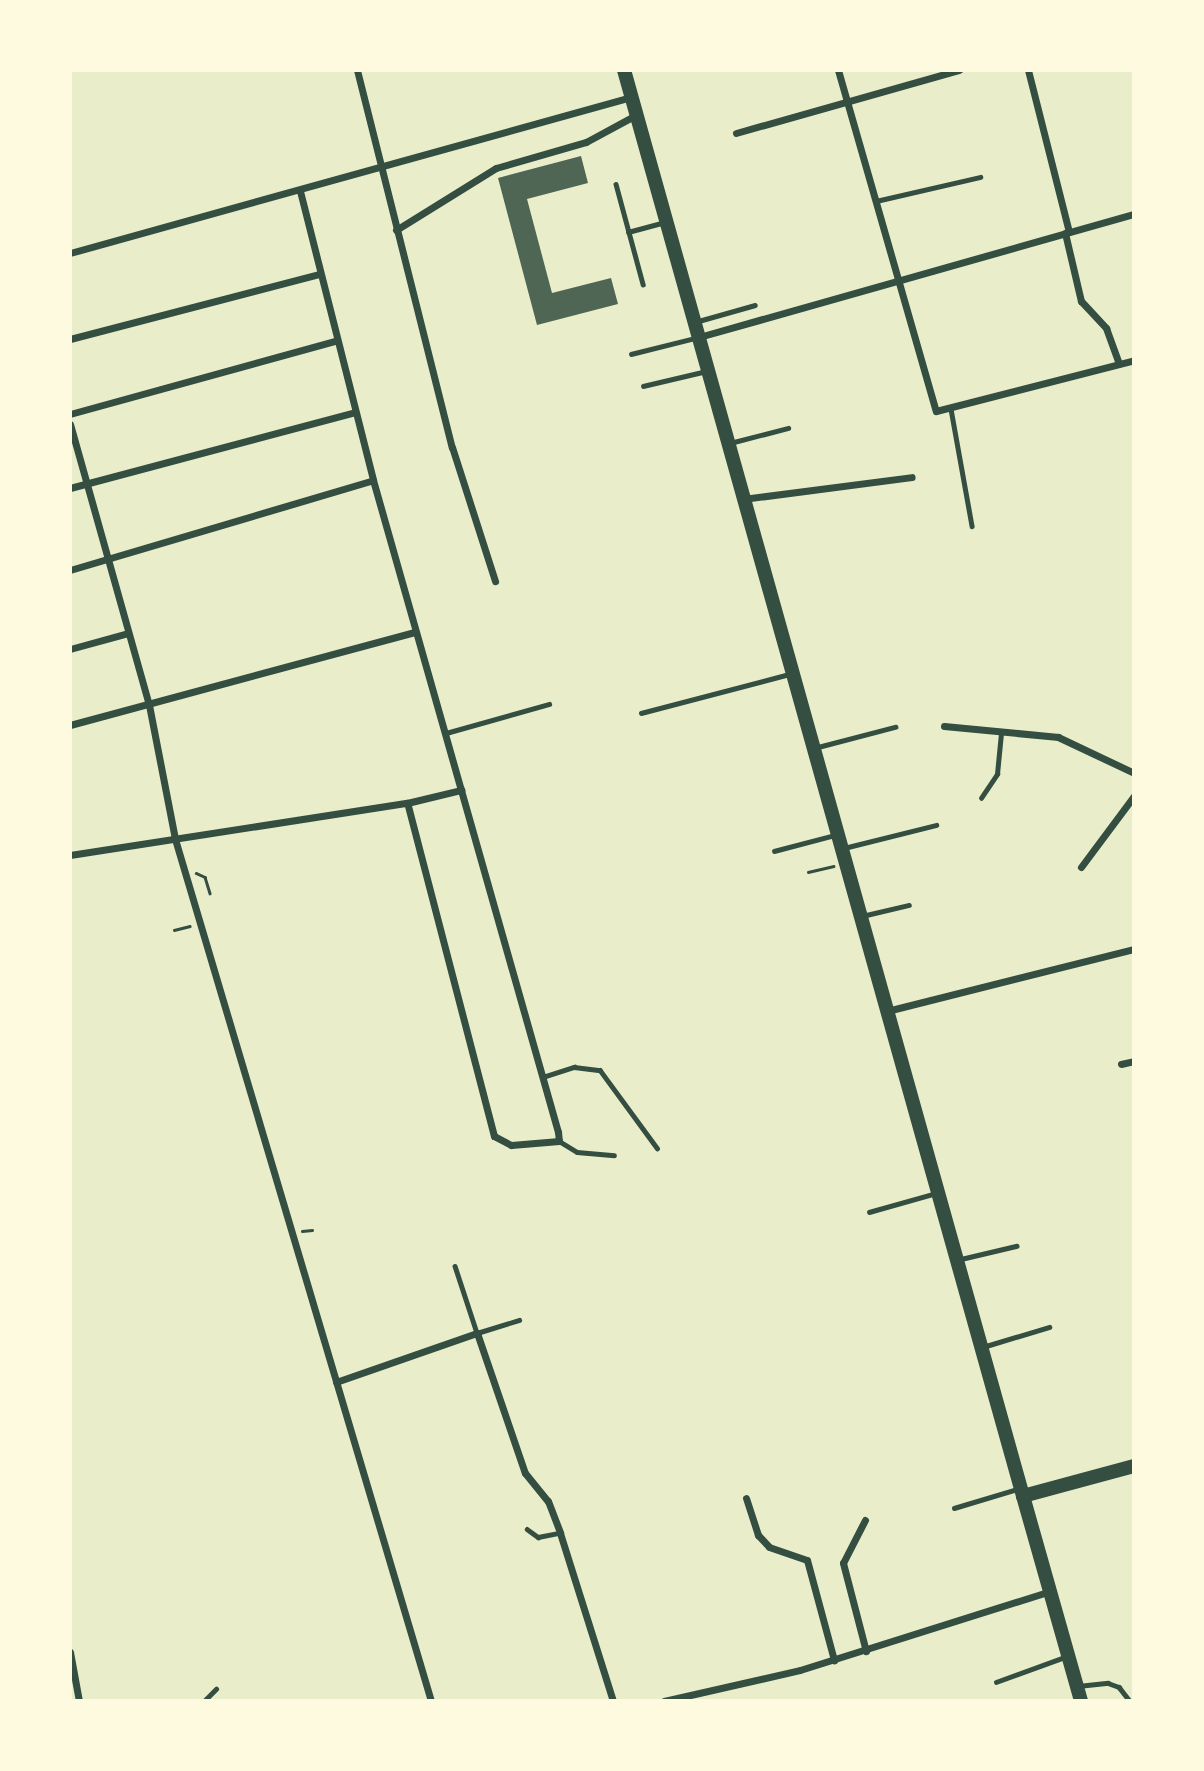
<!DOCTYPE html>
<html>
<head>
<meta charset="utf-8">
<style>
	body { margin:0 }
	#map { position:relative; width:1204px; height:1771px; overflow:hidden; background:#e9edc9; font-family:"Public Sans",sans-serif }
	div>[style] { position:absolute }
	.building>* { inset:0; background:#4f6655 }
	.path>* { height:2.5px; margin:-1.25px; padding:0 1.25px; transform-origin:1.25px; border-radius:1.25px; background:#344e41 }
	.service>* { height:4.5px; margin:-2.25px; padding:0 2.25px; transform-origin:2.25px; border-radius:2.25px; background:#344e41 }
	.minor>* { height:7px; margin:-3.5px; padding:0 3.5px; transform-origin:3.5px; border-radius:3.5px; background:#344e41 }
	.primary>* { height:14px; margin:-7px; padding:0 7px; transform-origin:7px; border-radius:7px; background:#344e41 }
	.trunk>* { height:14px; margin:-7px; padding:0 7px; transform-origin:7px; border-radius:7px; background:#344e41 }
	span { translate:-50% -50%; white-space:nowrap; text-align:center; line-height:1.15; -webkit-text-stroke:6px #fefae0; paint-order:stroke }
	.frame { position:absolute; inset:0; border:72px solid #fefae0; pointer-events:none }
</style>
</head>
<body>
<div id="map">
	<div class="building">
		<div style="clip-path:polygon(581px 156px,588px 183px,527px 199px,552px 293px,611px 278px,618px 304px,537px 325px,498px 178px)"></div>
	</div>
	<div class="path">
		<div style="left:808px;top:872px;width:26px;rotate:-13deg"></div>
		<div style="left:196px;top:873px;width:10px;rotate:24deg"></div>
		<div style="left:205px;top:877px;width:17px;rotate:73deg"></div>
		<div style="left:174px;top:930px;width:16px;rotate:-14deg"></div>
		<div style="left:302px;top:1231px;width:10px;rotate:-6deg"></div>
	</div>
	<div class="service">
		<div style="left:616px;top:184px;width:104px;rotate:74.9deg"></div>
		<div style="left:876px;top:201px;width:107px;rotate:-13deg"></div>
		<div style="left:628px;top:232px;width:38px;rotate:-15deg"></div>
		<div style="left:695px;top:322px;width:62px;rotate:-15.8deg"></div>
		<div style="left:631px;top:354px;width:66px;rotate:-14deg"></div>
		<div style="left:643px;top:386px;width:66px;rotate:-13.2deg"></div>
		<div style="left:951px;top:409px;width:119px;rotate:79.8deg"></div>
		<div style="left:730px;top:443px;width:60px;rotate:-14.5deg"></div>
		<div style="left:641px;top:713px;width:154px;rotate:-14.7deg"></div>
		<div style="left:446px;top:733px;width:107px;rotate:-15.7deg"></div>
		<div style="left:818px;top:747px;width:80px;rotate:-14.6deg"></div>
		<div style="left:981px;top:798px;width:29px;rotate:-56deg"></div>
		<div style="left:997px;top:774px;width:41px;rotate:-84.4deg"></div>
		<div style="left:844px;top:848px;width:95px;rotate:-14deg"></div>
		<div style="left:774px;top:851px;width:63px;rotate:-14.7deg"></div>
		<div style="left:862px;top:916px;width:48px;rotate:-13.2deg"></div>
		<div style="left:543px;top:1077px;width:33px;rotate:-18deg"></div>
		<div style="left:574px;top:1067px;width:26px;rotate:7deg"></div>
		<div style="left:600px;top:1070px;width:97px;rotate:53.8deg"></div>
		<div style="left:559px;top:1141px;width:21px;rotate:31deg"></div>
		<div style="left:577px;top:1152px;width:37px;rotate:5deg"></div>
		<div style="left:869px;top:1212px;width:70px;rotate:-15.8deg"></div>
		<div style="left:961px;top:1259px;width:57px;rotate:-13.3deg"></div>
		<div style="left:455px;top:1266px;width:71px;rotate:71.8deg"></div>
		<div style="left:477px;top:1333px;width:44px;rotate:-17.2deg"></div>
		<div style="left:986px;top:1346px;width:66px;rotate:-16.8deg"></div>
		<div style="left:954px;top:1508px;width:66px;rotate:-16.8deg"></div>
		<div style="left:527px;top:1529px;width:14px;rotate:36deg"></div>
		<div style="left:538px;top:1537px;width:21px;rotate:-11deg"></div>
		<div style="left:996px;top:1682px;width:73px;rotate:-19.9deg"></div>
		<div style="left:1078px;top:1686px;width:30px;rotate:-6deg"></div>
		<div style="left:1108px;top:1683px;width:12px;rotate:20deg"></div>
		<div style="left:1119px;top:1687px;width:18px;rotate:52deg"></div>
		<div style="left:204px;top:1701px;width:17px;rotate:-45deg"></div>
	</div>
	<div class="minor">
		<div style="left:357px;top:70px;width:389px;rotate:75.9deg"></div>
		<div style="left:452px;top:447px;width:141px;rotate:72.2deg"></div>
		<div style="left:838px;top:70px;width:355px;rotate:74deg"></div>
		<div style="left:936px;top:411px;width:204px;rotate:-14.4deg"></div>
		<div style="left:1028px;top:70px;width:167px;rotate:75.8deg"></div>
		<div style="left:736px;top:133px;width:232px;rotate:-15.8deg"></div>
		<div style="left:300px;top:191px;width:298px;rotate:75.8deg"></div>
		<div style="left:373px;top:480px;width:678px;rotate:74.16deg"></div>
		<div style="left:558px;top:1132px;width:9px;rotate:84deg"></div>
		<div style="left:559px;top:1141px;width:48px;rotate:175.2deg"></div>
		<div style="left:511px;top:1145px;width:19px;rotate:-152deg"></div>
		<div style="left:494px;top:1136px;width:344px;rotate:-104.6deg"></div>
		<div style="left:407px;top:803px;width:56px;rotate:-13.5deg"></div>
		<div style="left:396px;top:230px;width:118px;rotate:-31.8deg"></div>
		<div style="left:496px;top:168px;width:94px;rotate:-16.1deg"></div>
		<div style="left:586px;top:142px;width:57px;rotate:-28.4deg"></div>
		<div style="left:1065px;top:233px;width:70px;rotate:76.8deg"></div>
		<div style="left:1081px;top:301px;width:37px;rotate:47deg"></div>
		<div style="left:1106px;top:328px;width:38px;rotate:70deg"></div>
		<div style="left:70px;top:253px;width:582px;rotate:-15.54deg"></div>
		<div style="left:699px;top:337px;width:452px;rotate:-15.8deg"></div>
		<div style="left:70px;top:339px;width:257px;rotate:-14.6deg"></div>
		<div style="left:70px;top:414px;width:275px;rotate:-15.4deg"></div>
		<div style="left:70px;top:424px;width:292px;rotate:74.3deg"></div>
		<div style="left:149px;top:705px;width:136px;rotate:79deg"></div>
		<div style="left:175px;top:839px;width:899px;rotate:73.46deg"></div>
		<div style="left:70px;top:488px;width:295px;rotate:-14.9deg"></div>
		<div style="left:743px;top:499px;width:170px;rotate:-7.4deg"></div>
		<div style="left:70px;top:570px;width:316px;rotate:-16.5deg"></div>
		<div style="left:70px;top:649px;width:60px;rotate:-15.4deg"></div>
		<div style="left:70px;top:725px;width:357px;rotate:-15.1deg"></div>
		<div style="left:944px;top:726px;width:115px;rotate:5.5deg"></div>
		<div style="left:1058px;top:737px;width:84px;rotate:25.3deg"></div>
		<div style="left:70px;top:855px;width:341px;rotate:-8.8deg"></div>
		<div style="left:1081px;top:867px;width:89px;rotate:-53.3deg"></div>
		<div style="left:887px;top:1011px;width:255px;rotate:-14.1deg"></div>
		<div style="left:1121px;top:1064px;width:13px;rotate:-13deg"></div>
		<div style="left:336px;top:1382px;width:149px;rotate:-19.2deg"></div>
		<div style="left:477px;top:1333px;width:148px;rotate:71.1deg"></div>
		<div style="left:525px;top:1473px;width:36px;rotate:51deg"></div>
		<div style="left:548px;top:1501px;width:34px;rotate:69deg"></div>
		<div style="left:560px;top:1533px;width:176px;rotate:72.5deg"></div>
		<div style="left:746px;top:1498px;width:39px;rotate:72deg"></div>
		<div style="left:758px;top:1535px;width:16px;rotate:47deg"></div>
		<div style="left:769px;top:1547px;width:40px;rotate:18.9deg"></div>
		<div style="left:807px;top:1560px;width:104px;rotate:74.9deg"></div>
		<div style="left:865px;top:1520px;width:48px;rotate:117.1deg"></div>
		<div style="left:843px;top:1563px;width:91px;rotate:75.4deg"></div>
		<div style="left:70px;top:1652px;width:50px;rotate:79.6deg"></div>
		<div style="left:664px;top:1701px;width:139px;rotate:-12.8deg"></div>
		<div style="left:800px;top:1670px;width:262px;rotate:-17.5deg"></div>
	</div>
	<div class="primary">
		<div style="left:1023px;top:1496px;width:213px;rotate:74.2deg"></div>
	</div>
	<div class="trunk">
		<div style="left:624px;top:70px;width:1481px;rotate:74.37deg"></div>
		<div style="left:1023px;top:1496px;width:115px;rotate:-15.1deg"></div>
	</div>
	<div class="frame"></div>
</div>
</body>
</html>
